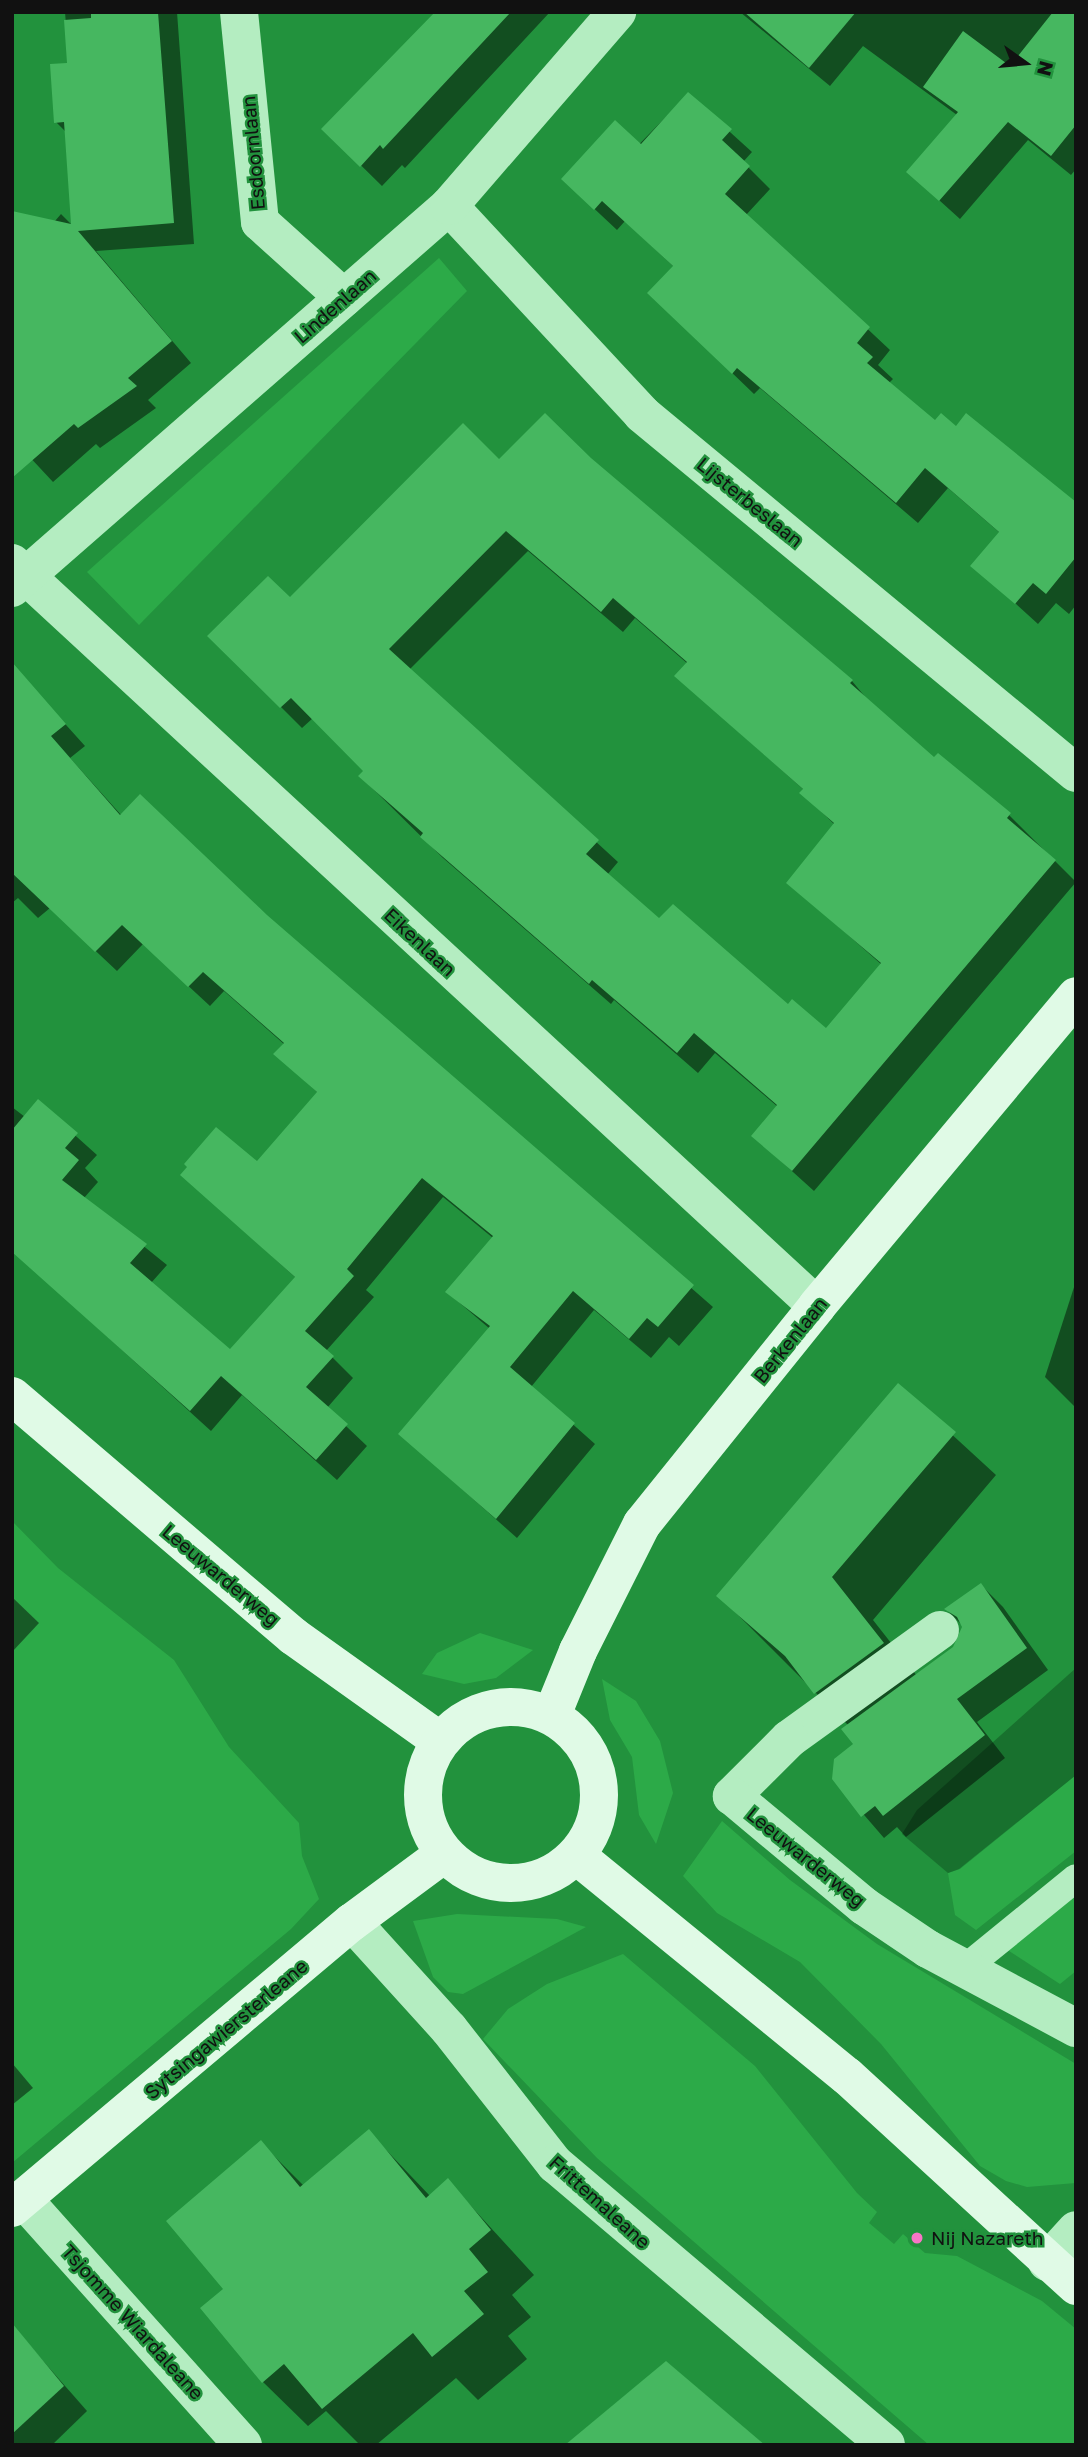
<!DOCTYPE html>
<html>
<head>
<meta charset="utf-8">
<style>
	body { margin:0 }
	#map { position:relative; width:1088px; height:2457px; overflow:hidden; background:#22923d; font-family:"Golos Text",sans-serif }
	div>[style] { position:absolute }
	.green>* { inset:0; background:#2caa48 }
	.water>* { inset:0; background:#18712e }
	.shadow>* { inset:0; background:#0007 }
	.building>* { inset:0; background:#46b760 }
	.service>* { height:28px; margin:-14px; padding:0 14px; transform-origin:14px; border-radius:14px; background:#b4edc1 }
	.minor>* { height:38px; margin:-19px; padding:0 19px; transform-origin:19px; border-radius:19px; background:#b4edc1 }
	.secondary>* { height:38px; margin:-19px; padding:0 19px; transform-origin:19px; border-radius:19px; background:#e0fae6 }
	.secondary>.ring { margin:-19px; padding:0; box-sizing:content-box; background:none; border:38px solid #e0fae6; border-radius:50% }
	.dots>* { width:19px; height:19px; translate:-50% -50%; box-sizing:border-box; border:4px solid #22923d; border-radius:50% }
	span { translate:-50% -50%; white-space:nowrap; text-align:center; line-height:1.15; -webkit-text-stroke:5px #22923d; paint-order:stroke }
	.street-label { font-size:19px; color:#111 }
	.poi-label { font-size:19px; color:#111 }
	.left { translate:0 -50%; text-align:left }
	.frame { position:absolute; inset:0; border:14px solid #111; pointer-events:none }
	.north { position:absolute; left:990px; top:28px; width:70px; height:70px; -webkit-text-stroke:5px #22923d; paint-order:stroke; rotate:105deg; font-size:19px; font-weight:700; line-height:28px; text-align:center; color:#111 }
	.north::after { content:''; display:block; margin:auto; width:24px; height:32px; background:#111; clip-path:polygon(50% 0,100% 100%,50% 72%,0 100%) }
</style>
</head>
<body>
<div id="map">
	<div class="green">
		<div style="clip-path:polygon(439px 258px,467px 291px,139px 625px,87px 572px)"></div>
		<div style="clip-path:polygon(12px 1521px,58px 1568px,174px 1660px,229px 1747px,299px 1823px,302px 1856px,319px 1899px,291px 1929px,12px 2163px)"></div>
		<div style="clip-path:polygon(480px 1633px,533px 1650px,496px 1678px,464px 1684px,422px 1674px,437px 1653px)"></div>
		<div style="clip-path:polygon(602px 1679px,636px 1701px,660px 1741px,673px 1793px,656px 1844px,639px 1815px,632px 1757px,610px 1720px)"></div>
		<div style="clip-path:polygon(1076px 1775px,1076px 1851px,976px 1930px,955px 1915px,948px 1873px,960px 1869px)"></div>
		<div style="clip-path:polygon(722px 1821px,790px 1880px,877px 1944px,1076px 2064px,1076px 2183px,1027px 2187px,1006px 2181px,980px 2166px,881px 2044px,800px 1962px,717px 1913px,683px 1876px)"></div>
		<div style="clip-path:polygon(1076px 1895px,1076px 1971px,1060px 1984px,1006px 1949px)"></div>
		<div style="clip-path:polygon(457px 1914px,557px 1919px,586px 1927px,463px 1994px,448px 1992px,433px 1977px,413px 1921px)"></div>
		<div style="clip-path:polygon(623px 1954px,755px 2066px,857px 2193px,877px 2212px,869px 2223px,894px 2244px,903px 2234px,925px 2253px,957px 2256px,1042px 2301px,1076px 2329px,1076px 2445px,929px 2445px,597px 2158px,483px 2039px,508px 2009px,547px 1984px)"></div>
	</div>
	<div class="water">
		<div style="clip-path:polygon(1076px 1668px,1076px 1775px,959px 1869px,948px 1873px,902px 1834px,917px 1810px)"></div>
	</div>
	<div class="shadow">
		<div style="clip-path:polygon(65px 12px,177px 12px,194px 244px,96px 251px,191px 363px,148px 400px,156px 408px,100px 448px,96px 444px,53px 482px,12px 438px,55px 221px,61px 214px,73px 226px,67px 133px,56px 122px,69px 65px)"></div>
		<div style="clip-path:polygon(438px 12px,550px 12px,405px 168px,402px 165px,382px 186px,324px 129px)"></div>
		<div style="clip-path:polygon(740px 12px,1076px 12px,1076px 169px,1071px 175px,1028px 140px,960px 219px,908px 172px,957px 115px,863px 46px,830px 86px)"></div>
		<div style="clip-path:polygon(688px 94px,752px 152px,743px 162px,770px 189px,746px 215px,890px 350px,878px 365px,893px 379px,889px 383px,935px 423px,956px 428px,1076px 505px,1076px 605px,1069px 614px,1056px 603px,1038px 624px,973px 565px,1000px 533px,948px 488px,918px 523px,760px 388px,754px 394px,671px 314px,674px 267px,625px 221px,617px 230px,585px 200px)"></div>
		<div style="clip-path:polygon(evenodd,589px 459px,852px 681px,871px 704px,935px 760px,1009px 815px,1076px 882px,814px 1191px,753px 1136px,778px 1107px,715px 1053px,698px 1073px,614px 1000px,611px 1004px,443px 858px,360px 776px,365px 771px,313px 718px,302px 728px,210px 636px,290px 599px,499px 461px,589px 459px,528px 551px,623px 632px,635px 618px,688px 664px,676px 676px,804px 790px,802px 793px,835px 825px,788px 882px,882px 965px,826px 1030px,659px 921px,607px 875px,618px 862px,409px 670px,528px 551px)"></div>
		<div style="clip-path:polygon(22px 676px,85px 746px,70px 758px,122px 816px,266px 916px,713px 1307px,679px 1346px,669px 1337px,651px 1358px,594px 1310px,531px 1387px,595px 1444px,517px 1538px,400px 1434px,490px 1329px,447px 1292px,493px 1238px,443px 1197px,366px 1290px,374px 1297px,326px 1351px,353px 1378px,327px 1408px,367px 1446px,337px 1480px,242px 1395px,211px 1431px,12px 1250px,12px 1107px,25px 1117px,38px 1102px,97px 1155px,85px 1168px,98px 1182px,84px 1198px,167px 1265px,151px 1283px,230px 1352px,296px 1278px,182px 1175px,257px 1163px,318px 1093px,276px 1054px,285px 1045px,224px 991px,210px 1006px,143px 944px,117px 971px,50px 908px,38px 918px,18px 898px,12px 903px,12px 685px)"></div>
		<div style="clip-path:polygon(1076px 1281px,1076px 1408px,1045px 1377px)"></div>
		<div style="clip-path:polygon(898px 1385px,996px 1475px,873px 1620px,917px 1676px,955px 1648px,964px 1627px,946px 1609px,981px 1585px,1003px 1607px,1048px 1670px,977px 1722px,1005px 1758px,906px 1837px,897px 1827px,884px 1838px,833px 1779px,855px 1744px,848px 1725px,719px 1596px)"></div>
		<div style="clip-path:polygon(12px 1597px,39px 1623px,12px 1652px)"></div>
		<div style="clip-path:polygon(12px 2063px,33px 2088px,12px 2105px)"></div>
		<div style="clip-path:polygon(369px 2132px,430px 2196px,448px 2181px,534px 2275px,512px 2295px,531px 2317px,508px 2336px,527px 2359px,478px 2400px,456px 2378px,376px 2445px,360px 2445px,326px 2411px,308px 2426px,263px 2382px,225px 2289px,261px 2143px,304px 2186px)"></div>
		<div style="clip-path:polygon(16px 2330px,87px 2411px,52px 2445px,12px 2445px,12px 2334px)"></div>
	</div>
	<div class="building">
		<div style="clip-path:polygon(91px 12px,158px 12px,174px 223px,78px 231px,172px 341px,128px 378px,137px 386px,78px 428px,74px 424px,12px 478px,12px 211px,71px 224px,64px 122px,54px 123px,50px 64px,67px 63px,64px 20px,91px 18px)"></div>
		<div style="clip-path:polygon(435px 12px,511px 12px,383px 149px,380px 145px,360px 167px,321px 129px)"></div>
		<div style="clip-path:polygon(744px 12px,856px 12px,809px 68px)"></div>
		<div style="clip-path:polygon(1053px 12px,1076px 12px,1076px 125px,1051px 156px,1008px 122px,939px 201px,906px 172px,958px 112px,923px 87px,963px 31px,1010px 66px)"></div>
		<div style="clip-path:polygon(688px 92px,732px 129px,722px 140px,750px 166px,725px 194px,870px 327px,857px 343px,873px 357px,867px 363px,935px 420px,941px 413px,956px 426px,966px 413px,1076px 502px,1076px 557px,1046px 594px,1033px 583px,1015px 604px,970px 566px,999px 532px,925px 468px,896px 503px,737px 368px,732px 374px,647px 293px,673px 266px,602px 201px,594px 210px,561px 179px,615px 120px,641px 144px)"></div>
		<div style="clip-path:polygon(evenodd,545px 413px,591px 458px,853px 680px,850px 683px,934px 757px,938px 753px,1011px 813px,1007px 818px,1056px 860px,792px 1171px,751px 1136px,777px 1105px,694px 1033px,677px 1053px,592px 980px,589px 984px,420px 837px,423px 833px,358px 776px,363px 771px,291px 698px,280px 708px,207px 636px,268px 576px,290px 597px,463px 423px,499px 459px,545px 413px,506px 531px,601px 612px,613px 598px,687px 662px,674px 676px,803px 789px,799px 793px,834px 823px,786px 883px,881px 963px,826px 1028px,792px 999px,788px 1004px,673px 904px,659px 918px,586px 854px,599px 840px,389px 649px,506px 531px)"></div>
		<div style="clip-path:polygon(12px 662px,66px 724px,51px 736px,120px 815px,140px 794px,267px 915px,694px 1285px,658px 1327px,647px 1318px,629px 1339px,573px 1291px,510px 1367px,575px 1423px,496px 1519px,398px 1434px,490px 1326px,445px 1292px,493px 1236px,422px 1178px,347px 1269px,354px 1276px,305px 1331px,334px 1356px,306px 1387px,348px 1424px,316px 1460px,221px 1376px,190px 1411px,12px 1252px,12px 1130px,38px 1099px,78px 1133px,65px 1148px,79px 1160px,62px 1180px,147px 1244px,130px 1263px,230px 1349px,295px 1277px,180px 1175px,187px 1167px,184px 1164px,216px 1127px,257px 1161px,317px 1092px,273px 1054px,284px 1043px,203px 972px,188px 987px,122px 925px,95px 952px,12px 873px)"></div>
		<div style="clip-path:polygon(898px 1383px,956px 1432px,832px 1577px,884px 1643px,814px 1694px,785px 1656px,716px 1596px)"></div>
		<div style="clip-path:polygon(981px 1583px,1027px 1648px,957px 1699px,985px 1735px,883px 1816px,875px 1806px,861px 1817px,832px 1779px,834px 1759px,853px 1744px,841px 1729px,953px 1647px,962px 1627px,957px 1617px,944px 1609px)"></div>
		<div style="clip-path:polygon(369px 2129px,426px 2198px,448px 2178px,491px 2230px,469px 2249px,488px 2272px,464px 2291px,484px 2314px,432px 2357px,413px 2333px,322px 2409px,284px 2364px,262px 2383px,200px 2308px,223px 2289px,166px 2221px,261px 2140px,300px 2187px)"></div>
		<div style="clip-path:polygon(12px 2323px,64px 2386px,12px 2434px)"></div>
		<div style="clip-path:polygon(666px 2361px,765px 2445px,565px 2445px)"></div>
	</div>
	<div class="service">
		<div style="left:964px;top:1969px;width:144px;rotate:-39.1deg"></div>
	</div>
	<div class="minor">
		<div style="left:239px;top:12px;width:211px;rotate:84.3deg"></div>
		<div style="left:260px;top:222px;width:113px;rotate:42.1deg"></div>
		<div style="left:449px;top:206px;width:284px;rotate:47.1deg"></div>
		<div style="left:642px;top:414px;width:563px;rotate:39.6deg"></div>
		<div style="left:12px;top:563px;width:1095px;rotate:42.71deg"></div>
		<div style="left:12px;top:588px;width:580px;rotate:-41.16deg"></div>
		<div style="left:449px;top:206px;width:257px;rotate:-49.1deg"></div>
		<div style="left:940px;top:1630px;width:186px;rotate:144.2deg"></div>
		<div style="left:789px;top:1739px;width:81px;rotate:135deg"></div>
		<div style="left:732px;top:1796px;width:172px;rotate:39.8deg"></div>
		<div style="left:864px;top:1906px;width:77px;rotate:33.9deg"></div>
		<div style="left:928px;top:1949px;width:168px;rotate:28.1deg"></div>
		<div style="left:352px;top:1922px;width:144px;rotate:47.8deg"></div>
		<div style="left:449px;top:2029px;width:172px;rotate:51.9deg"></div>
		<div style="left:555px;top:2164px;width:434px;rotate:40.3deg"></div>
		<div style="left:23px;top:2199px;width:330px;rotate:48.2deg"></div>
		<div style="left:1047px;top:2262px;width:43px;rotate:-47.8deg"></div>
	</div>
	<div class="secondary">
		<div style="left:12px;top:1396px;width:370px;rotate:40.5deg"></div>
		<div style="left:293px;top:1636px;width:181px;rotate:35.5deg"></div>
		<div class="ring" style="left:423px;top:1707px;width:138px;height:138px"></div>
		<div style="left:552px;top:1715px;width:69px;rotate:-67.9deg"></div>
		<div style="left:578px;top:1651px;width:142px;rotate:-63.3deg"></div>
		<div style="left:642px;top:1524px;width:280px;rotate:-51.2deg"></div>
		<div style="left:817px;top:1306px;width:404px;rotate:-50.1deg"></div>
		<div style="left:577px;top:1856px;width:348px;rotate:39.2deg"></div>
		<div style="left:847px;top:2076px;width:311px;rotate:42.5deg"></div>
		<div style="left:12px;top:2208px;width:444px;rotate:-40.1deg"></div>
		<div style="left:352px;top:1922px;width:114px;rotate:-36.5deg"></div>
	</div>
	<div class="dots">
		<div style="left:917px;top:2238px;background:#f876c6"></div>
	</div>
	<div class="street-label">
		<span style="left:253px;top:153px;rotate:-95deg">Esdoornlaan</span>
		<span style="left:335px;top:306px;rotate:-41deg">Lindenlaan</span>
		<span style="left:750px;top:502px;rotate:39deg">Lijsterbeslaan</span>
		<span style="left:420px;top:942px;rotate:43deg">Eikenlaan</span>
		<span style="left:790px;top:1340px;rotate:-51deg">Berkenlaan</span>
		<span style="left:221px;top:1575px;rotate:40deg">Leeuwarderweg</span>
		<span style="left:806px;top:1857px;rotate:39deg">Leeuwarderweg</span>
		<span style="left:226px;top:2029px;rotate:-40deg">Sytsingawiersterleane</span>
		<span style="left:600px;top:2202px;rotate:42deg">Frittemaleane</span>
		<span style="left:133px;top:2322px;rotate:48deg">Tsjomme Wiardaleane</span>
	</div>
	<div class="poi-label">
		<span class="left" style="left:931px;top:2238px">Nij Nazareth</span>
	</div>
	<div class="frame"></div>
	<div class="north">N</div>
</div>
</body>
</html>
